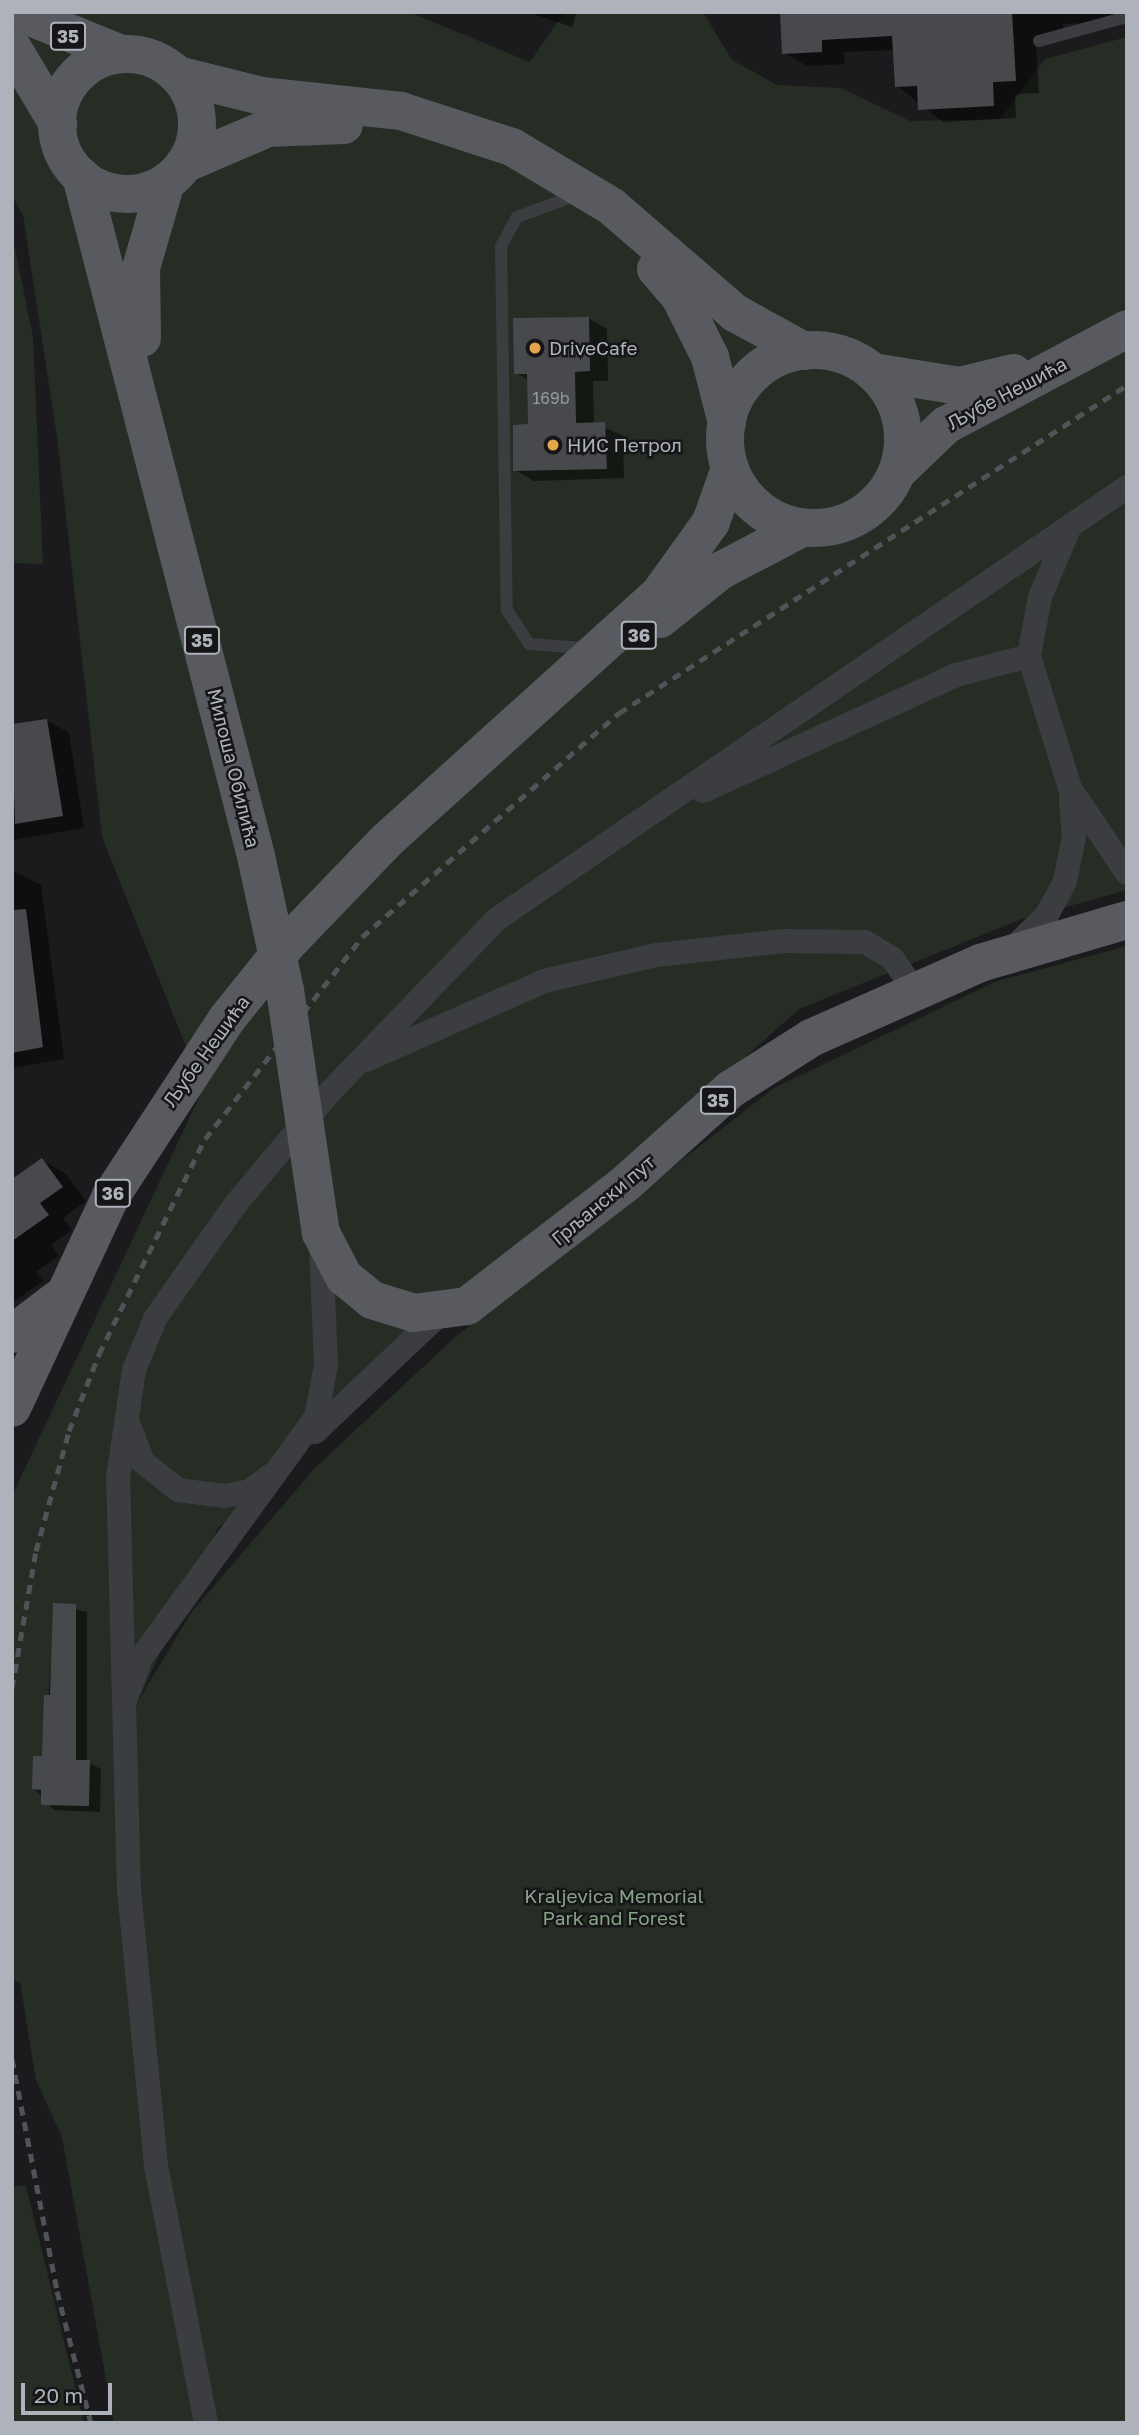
<!DOCTYPE html>
<html>
<head>
<meta charset="utf-8">
<style>
	body { margin:0 }
	#map { position:relative; width:1139px; height:2435px; overflow:hidden; background:#1b1b1d; font-family:"Golos Text",sans-serif }
	div>[style] { position:absolute }
	.green>* { inset:0; background:#252d25 }
	.shadow>* { inset:0; background:#0007 }
	.building>* { inset:0; background:#48494d }
	.service>* { height:12px; margin:-6px; padding:0 6px; transform-origin:6px; border-radius:6px; background:#3c3d41 }
	.minor>* { height:24px; margin:-12px; padding:0 12px; transform-origin:12px; border-radius:12px; background:#3c3d41 }
	.primary>* { height:38px; margin:-19px; padding:0 19px; transform-origin:19px; border-radius:19px; background:#585a60 }
	.primary>.ring { margin:-19px; padding:0; box-sizing:content-box; background:none; border:38px solid #585a60; border-radius:50% }
	.rail>* { height:5px; margin-top:-2.5px; transform-origin:0; background:repeating-linear-gradient(90deg,#515358 0 9px,transparent 0 16px) }
	.primary-bridge>* { height:38px; margin:-19px; padding:0 19px; transform-origin:19px; border-radius:19px; background:#585a60 }
	.dots>* { width:19px; height:19px; translate:-50% -50%; box-sizing:border-box; border:4px solid #161618; border-radius:50% }
	span { translate:-50% -50%; white-space:nowrap; text-align:center; line-height:1.15; -webkit-text-stroke:5px #161618; paint-order:stroke }
	.number-label { font-size:16px; color:#9498a0 }
	.number-label span { -webkit-text-stroke-width:0 }
	.shield-label span { padding:2px 5px; background:#161618; border:2px solid; border-radius:5px; -webkit-text-stroke-width:0 }
	.shield-label { font-size:18px; color:#aeb3bb; font-weight:700 }
	.poi-label { font-size:19px; color:#aeb3bb }
	.left { translate:0 -50%; text-align:left }
	.street-label { font-size:19px; color:#aeb3bb }
	.park-label { font-size:19px; color:#87a487 }
	.frame { position:absolute; inset:0; border:14px solid #aeb3bb; pointer-events:none }
	.scale { position:absolute; left:21px; top:2383px; width:91px; height:32px; box-sizing:border-box; border:4px solid #aeb3bb; border-top:0; padding-left:9px; font-size:21px; line-height:24px; white-space:nowrap; color:#aeb3bb; -webkit-text-stroke:5px #161618; paint-order:stroke }
</style>
</head>
<body>
<div id="map">
	<div class="green">
		<div style="clip-path:polygon(12px 12px,409px 12px,530px 62px,564px 12px,703px 12px,732px 60px,777px 85px,841px 88px,910px 121px,1000px 119px,1045px 59px,1127px 37px,1127px 890px,1019px 920px,799px 1009px,218px 1528px,137px 1703px,191px 1613px,316px 1467px,453px 1339px,774px 1088px,997px 981px,1127px 946px,1127px 2423px,114px 2423px,62px 2137px,36px 2080px,20px 1983px,12px 1979px,12px 1496px,203px 1089px,102px 837px,58px 444px,23px 215px,12px 196px)"></div>
		<div style="clip-path:polygon(12px 233px,33px 337px,43px 564px,12px 563px)"></div>
		<div style="clip-path:polygon(12px 2186px,26px 2186px,84px 2423px,12px 2423px)"></div>
	</div>
	<div class="shadow">
		<div style="clip-path:polygon(527px 12px,577px 12px,572px 27px)"></div>
		<div style="clip-path:polygon(782px 12px,1127px 12px,1127px 21px,1063px 24px,1064px 41px,1036px 43px,1039px 93px,1015px 94px,1016px 118px,943px 122px,897px 86px,895px 50px,844px 52px,845px 64px,807px 66px,784px 53px)"></div>
		<div style="clip-path:polygon(588px 318px,607px 329px,608px 381px,593px 381px,594px 424px,623px 435px,624px 478px,534px 481px,515px 470px,530px 426px,528px 380px,516px 373px)"></div>
		<div style="clip-path:polygon(47px 720px,69px 733px,84px 828px,12px 840px,12px 726px)"></div>
		<div style="clip-path:polygon(12px 870px,41px 885px,64px 1059px,12px 1068px)"></div>
		<div style="clip-path:polygon(42px 1160px,66px 1174px,86px 1201px,63px 1218px,72px 1230px,51px 1245px,59px 1256px,36px 1272px,43px 1281px,12px 1303px,12px 1181px)"></div>
		<div style="clip-path:polygon(55px 1604px,87px 1612px,87px 1762px,101px 1769px,100px 1812px,54px 1810px,34px 1788px,44px 1758px)"></div>
	</div>
	<div class="building">
		<div style="clip-path:polygon(780px 12px,1012px 12px,1016px 81px,993px 82px,994px 106px,918px 110px,917px 86px,895px 87px,892px 36px,822px 40px,822px 52px,782px 54px)"></div>
		<div style="clip-path:polygon(589px 317px,590px 371px,575px 372px,576px 423px,605px 422px,607px 469px,513px 471px,513px 425px,528px 424px,527px 374px,514px 374px,513px 318px)"></div>
		<div style="clip-path:polygon(47px 719px,63px 816px,15px 824px,12px 724px)"></div>
		<div style="clip-path:polygon(26px 909px,43px 1047px,12px 1053px,12px 910px)"></div>
		<div style="clip-path:polygon(42px 1158px,63px 1187px,40px 1203px,49px 1215px,12px 1241px,12px 1179px)"></div>
		<div style="clip-path:polygon(53px 1603px,76px 1604px,76px 1760px,90px 1760px,89px 1806px,41px 1805px,41px 1790px,32px 1789px,33px 1756px,42px 1756px,44px 1695px,50px 1695px)"></div>
	</div>
	<div class="service">
		<div style="left:1039px;top:41px;width:91px;rotate:-15.3deg"></div>
		<div style="left:566px;top:199px;width:52px;rotate:159.8deg"></div>
		<div style="left:517px;top:217px;width:33px;rotate:119deg"></div>
		<div style="left:501px;top:246px;width:364px;rotate:89.1deg"></div>
		<div style="left:507px;top:610px;width:40px;rotate:57.1deg"></div>
		<div style="left:529px;top:644px;width:55px;rotate:4.2deg"></div>
	</div>
	<div class="minor">
		<div style="left:1070px;top:526px;width:77px;rotate:112.9deg"></div>
		<div style="left:1040px;top:597px;width:60px;rotate:100.6deg"></div>
		<div style="left:1029px;top:656px;width:138px;rotate:72.7deg"></div>
		<div style="left:1070px;top:788px;width:102px;rotate:56.2deg"></div>
		<div style="left:703px;top:791px;width:278px;rotate:-24.6deg"></div>
		<div style="left:956px;top:675px;width:75px;rotate:-14.6deg"></div>
		<div style="left:1012px;top:949px;width:49px;rotate:-44.2deg"></div>
		<div style="left:1047px;top:915px;width:38px;rotate:-62deg"></div>
		<div style="left:1065px;top:881px;width:45px;rotate:-78.4deg"></div>
		<div style="left:1074px;top:837px;width:37px;rotate:-95deg"></div>
		<div style="left:366px;top:1060px;width:195px;rotate:-23.9deg"></div>
		<div style="left:544px;top:981px;width:116px;rotate:-13deg"></div>
		<div style="left:657px;top:955px;width:128px;rotate:-6.3deg"></div>
		<div style="left:784px;top:941px;width:81px;rotate:0.7deg"></div>
		<div style="left:865px;top:942px;width:31px;rotate:31deg"></div>
		<div style="left:892px;top:958px;width:39px;rotate:55deg"></div>
		<div style="left:128px;top:1423px;width:42px;rotate:69deg"></div>
		<div style="left:143px;top:1462px;width:45px;rotate:38.7deg"></div>
		<div style="left:178px;top:1490px;width:46px;rotate:7.4deg"></div>
		<div style="left:224px;top:1496px;width:25px;rotate:-11deg"></div>
		<div style="left:249px;top:1491px;width:28px;rotate:-35deg"></div>
		<div style="left:315px;top:1432px;width:175px;rotate:-43.4deg"></div>
		<div style="left:126px;top:1698px;width:43px;rotate:-69.4deg"></div>
		<div style="left:141px;top:1658px;width:298px;rotate:-54deg"></div>
		<div style="left:316px;top:1417px;width:53px;rotate:-79.1deg"></div>
		<div style="left:326px;top:1365px;width:119px;rotate:-92.4deg"></div>
		<div style="left:206px;top:2423px;width:263px;rotate:-101deg"></div>
		<div style="left:156px;top:2165px;width:274px;rotate:-95.6deg"></div>
		<div style="left:129px;top:1892px;width:414px;rotate:-91.5deg"></div>
		<div style="left:118px;top:1478px;width:109px;rotate:-81.6deg"></div>
		<div style="left:134px;top:1370px;width:57px;rotate:-67.5deg"></div>
		<div style="left:156px;top:1317px;width:137px;rotate:-54.8deg"></div>
		<div style="left:235px;top:1205px;width:142px;rotate:-50.1deg"></div>
		<div style="left:326px;top:1096px;width:246px;rotate:-46deg"></div>
		<div style="left:497px;top:919px;width:764px;rotate:-34.44deg"></div>
	</div>
	<div class="primary">
		<div style="left:18px;top:12px;width:111px;rotate:22.2deg"></div>
		<div style="left:12px;top:47px;width:90px;rotate:59.1deg"></div>
		<div class="ring" style="left:57px;top:54px;width:102px;height:102px"></div>
		<div style="left:177px;top:75px;width:87px;rotate:14deg"></div>
		<div style="left:261px;top:96px;width:141px;rotate:6.1deg"></div>
		<div style="left:401px;top:111px;width:117px;rotate:18deg"></div>
		<div style="left:512px;top:147px;width:115px;rotate:30.8deg"></div>
		<div style="left:611px;top:206px;width:164px;rotate:40.8deg"></div>
		<div style="left:735px;top:313px;width:79px;rotate:28.8deg"></div>
		<div style="left:184px;top:164px;width:91px;rotate:-23.2deg"></div>
		<div style="left:268px;top:128px;width:76px;rotate:-2.3deg"></div>
		<div style="left:81px;top:176px;width:702px;rotate:75.57deg"></div>
		<div style="left:656px;top:269px;width:35px;rotate:49deg"></div>
		<div style="left:679px;top:295px;width:69px;rotate:63.4deg"></div>
		<div style="left:710px;top:357px;width:68px;rotate:75.6deg"></div>
		<div style="left:142px;top:338px;width:70px;rotate:-90.8deg"></div>
		<div style="left:141px;top:268px;width:90px;rotate:-73.8deg"></div>
		<div class="ring" style="left:725px;top:350px;width:140px;height:140px"></div>
		<div style="left:873px;top:372px;width:88px;rotate:9.1deg"></div>
		<div style="left:960px;top:386px;width:55px;rotate:-13.8deg"></div>
		<div style="left:898px;top:471px;width:66px;rotate:-43.8deg"></div>
		<div style="left:946px;top:425px;width:205px;rotate:-27.9deg"></div>
		<div style="left:660px;top:619px;width:77px;rotate:-38.7deg"></div>
		<div style="left:720px;top:571px;width:93px;rotate:-27.7deg"></div>
		<div style="left:321px;top:1233px;width:50px;rotate:62.4deg"></div>
		<div style="left:344px;top:1277px;width:36px;rotate:39deg"></div>
		<div style="left:372px;top:1300px;width:44px;rotate:17.2deg"></div>
		<div style="left:414px;top:1313px;width:53px;rotate:-7.5deg"></div>
		<div style="left:467px;top:1306px;width:200px;rotate:-37.7deg"></div>
		<div style="left:625px;top:1184px;width:142px;rotate:-41.9deg"></div>
		<div style="left:731px;top:1089px;width:95px;rotate:-32.5deg"></div>
		<div style="left:811px;top:1038px;width:185px;rotate:-23.9deg"></div>
		<div style="left:980px;top:963px;width:153px;rotate:-16.3deg"></div>
		<div style="left:12px;top:1334px;width:58px;rotate:-37.3deg"></div>
		<div style="left:12px;top:1408px;width:234px;rotate:-65deg"></div>
		<div style="left:111px;top:1196px;width:210px;rotate:-56.8deg"></div>
		<div style="left:226px;top:1020px;width:96px;rotate:-51.3deg"></div>
		<div style="left:286px;top:945px;width:144px;rotate:-46.1deg"></div>
		<div style="left:386px;top:841px;width:370px;rotate:-42.1deg"></div>
		<div style="left:660px;top:593px;width:87px;rotate:-54.3deg"></div>
		<div style="left:711px;top:522px;width:57px;rotate:-70.6deg"></div>
	</div>
	<div class="rail">
		<div style="left:12px;top:1688px;width:139px;rotate:-80.1deg"></div>
		<div style="left:36px;top:1551px;width:124px;rotate:-74.6deg"></div>
		<div style="left:69px;top:1431px;width:83px;rotate:-68.7deg"></div>
		<div style="left:99px;top:1354px;width:240px;rotate:-63.8deg"></div>
		<div style="left:205px;top:1139px;width:256px;rotate:-52.1deg"></div>
		<div style="left:362px;top:937px;width:341px;rotate:-41.1deg"></div>
		<div style="left:619px;top:713px;width:605px;rotate:-32.85deg"></div>
		<div style="left:12px;top:2059px;width:236px;rotate:79deg"></div>
		<div style="left:57px;top:2291px;width:136px;rotate:75.6deg"></div>
	</div>
	<div class="primary-bridge">
		<div style="left:256px;top:856px;width:137px;rotate:77.8deg"></div>
		<div style="left:285px;top:990px;width:246px;rotate:81.6deg"></div>
	</div>
	<div class="dots">
		<div style="left:535px;top:348px;background:#e5a54b"></div>
		<div style="left:553px;top:445px;background:#e5a54b"></div>
	</div>
	<div class="number-label">
		<span style="left:551px;top:398px">169b</span>
	</div>
	<div class="shield-label">
		<span style="left:68px;top:36px">35</span>
		<span style="left:639px;top:635px">36</span>
		<span style="left:202px;top:640px">35</span>
		<span style="left:718px;top:1100px">35</span>
		<span style="left:113px;top:1193px">36</span>
	</div>
	<div class="poi-label">
		<span class="left" style="left:549px;top:348px">DriveCafe</span>
		<span class="left" style="left:567px;top:445px">НИС Петрол</span>
	</div>
	<div class="street-label">
		<span style="left:1007px;top:393px;rotate:-28deg">Љубе Нешића</span>
		<span style="left:234px;top:768px;rotate:76deg">Милоша Обилића</span>
		<span style="left:206px;top:1051px;rotate:-54deg">Љубе Нешића</span>
		<span style="left:603px;top:1200px;rotate:-40deg">Грљански пут</span>
	</div>
	<div class="park-label">
		<span style="left:614px;top:1907px">Kraljevica Memorial<br>Park and Forest</span>
	</div>
	<div class="frame"></div>
	<div class="scale">20 m</div>
</div>
</body>
</html>
